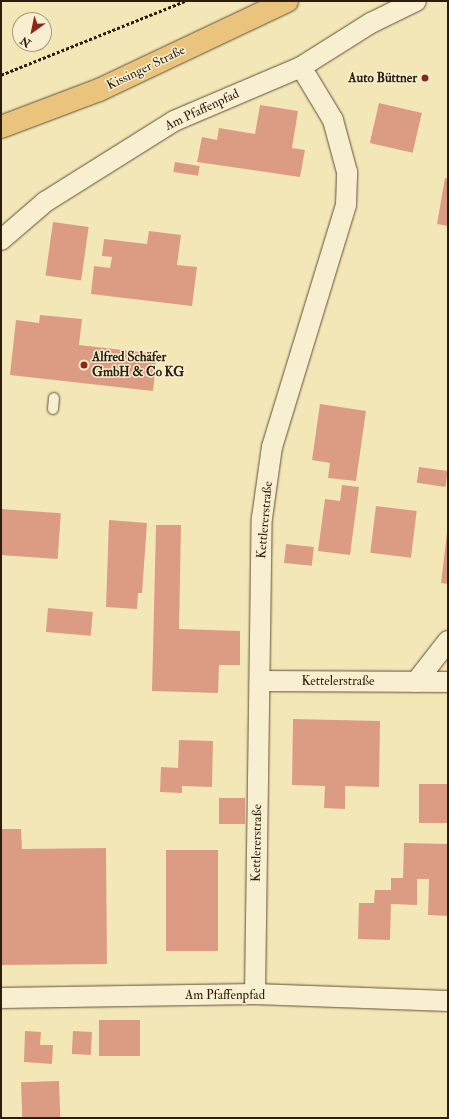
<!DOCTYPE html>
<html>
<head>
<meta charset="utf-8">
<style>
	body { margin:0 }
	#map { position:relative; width:449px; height:1119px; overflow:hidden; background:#f4e7b7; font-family:"IM FELL Double Pica",serif }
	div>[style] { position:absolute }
	.building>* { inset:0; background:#dc9c83; transform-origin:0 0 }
	.path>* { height:2.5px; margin-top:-1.25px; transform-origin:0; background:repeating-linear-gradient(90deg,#2d1d0e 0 3px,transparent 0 5px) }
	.roads { filter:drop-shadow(0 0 1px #5f5038) drop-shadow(0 0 1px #5f5038) }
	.lane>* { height:10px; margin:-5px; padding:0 5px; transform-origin:5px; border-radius:5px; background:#f8efd0 }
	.street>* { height:20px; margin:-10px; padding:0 10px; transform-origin:10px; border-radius:10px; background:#f8efd0 }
	.primary>* { height:22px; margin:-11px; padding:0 11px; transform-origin:11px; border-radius:11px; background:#eac47c }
	.dots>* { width:11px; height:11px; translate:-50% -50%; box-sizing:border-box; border:2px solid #f8efd0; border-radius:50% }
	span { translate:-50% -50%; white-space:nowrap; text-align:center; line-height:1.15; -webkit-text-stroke:3px #f8efd0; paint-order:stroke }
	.street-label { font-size:13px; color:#2d1d0e }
	.poi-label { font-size:13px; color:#2d1d0e; font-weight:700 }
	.right { translate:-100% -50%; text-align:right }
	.left { translate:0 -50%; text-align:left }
	.frame { position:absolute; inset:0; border:2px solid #2d1d0e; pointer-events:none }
	.north { position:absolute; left:12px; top:12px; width:40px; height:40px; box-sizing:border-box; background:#f8efd0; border:1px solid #a79b82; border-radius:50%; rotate:213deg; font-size:11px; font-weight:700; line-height:16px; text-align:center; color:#2d1d0e }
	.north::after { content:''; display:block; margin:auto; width:14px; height:18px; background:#8f2418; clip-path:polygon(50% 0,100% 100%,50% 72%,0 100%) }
</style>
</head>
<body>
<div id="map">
	<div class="building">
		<div style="left:379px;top:103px;width:44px;height:41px;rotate:13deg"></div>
		<div style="clip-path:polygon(260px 105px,298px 111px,292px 148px,305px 150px,300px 177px,197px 162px,202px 137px,217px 140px,219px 128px,255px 134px)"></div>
		<div style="left:175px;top:162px;width:25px;height:10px;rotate:9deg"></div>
		<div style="clip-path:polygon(445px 178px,448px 179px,448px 226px,437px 224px)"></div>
		<div style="left:53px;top:222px;width:36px;height:54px;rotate:8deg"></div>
		<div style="clip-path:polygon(149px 231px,181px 235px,177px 265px,197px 267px,192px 306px,91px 294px,94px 266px,110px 268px,112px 257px,102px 256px,104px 239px,147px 244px)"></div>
		<div style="clip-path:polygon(40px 315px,82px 319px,79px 345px,157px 354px,153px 391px,10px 375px,16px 320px,39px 323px)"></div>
		<div style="clip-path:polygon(320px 404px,366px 411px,356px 481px,328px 478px,330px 463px,312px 460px)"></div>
		<div style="left:419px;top:467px;width:29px;height:16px;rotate:8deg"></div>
		<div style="clip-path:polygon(342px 485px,359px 487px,350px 555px,318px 551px,325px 499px,340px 501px)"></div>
		<div style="left:376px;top:506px;width:41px;height:47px;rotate:7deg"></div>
		<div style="left:1px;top:509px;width:60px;height:46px;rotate:4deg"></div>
		<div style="clip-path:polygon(109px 520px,147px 523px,142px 593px,138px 593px,137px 609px,106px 607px)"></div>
		<div style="clip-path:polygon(156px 525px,181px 525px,179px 629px,240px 631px,240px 665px,219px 665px,218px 693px,152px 691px)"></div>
		<div style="clip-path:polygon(447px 533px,448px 533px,448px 584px,441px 583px)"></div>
		<div style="left:286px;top:544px;width:28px;height:19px;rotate:6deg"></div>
		<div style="left:48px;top:608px;width:45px;height:24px;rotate:5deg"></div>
		<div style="clip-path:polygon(293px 719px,380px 721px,379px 787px,345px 786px,345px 809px,324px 808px,325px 786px,292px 785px)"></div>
		<div style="clip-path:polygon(179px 740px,213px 741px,212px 787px,182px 786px,182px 793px,160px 792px,161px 767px,178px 768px)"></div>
		<div style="left:419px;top:784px;width:29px;height:39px"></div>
		<div style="left:219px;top:798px;width:26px;height:26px"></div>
		<div style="clip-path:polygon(1px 829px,21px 829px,22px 849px,106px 848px,107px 964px,1px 965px)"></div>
		<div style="clip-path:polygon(404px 843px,448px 844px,448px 916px,428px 915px,429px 879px,417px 879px,417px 905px,391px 904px,390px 940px,358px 939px,359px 903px,374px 903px,375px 890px,391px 890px,391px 878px,403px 878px)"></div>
		<div style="left:166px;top:850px;width:52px;height:101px"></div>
		<div style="left:99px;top:1020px;width:41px;height:36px"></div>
		<div style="clip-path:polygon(25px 1031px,41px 1032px,40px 1045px,53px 1045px,52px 1064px,24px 1062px)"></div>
		<div style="left:73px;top:1031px;width:19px;height:23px;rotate:3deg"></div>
		<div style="left:59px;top:1081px;width:36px;height:38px;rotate:88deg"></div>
	</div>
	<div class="path">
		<div style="left:1px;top:75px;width:198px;rotate:-21.9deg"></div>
	</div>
	<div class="roads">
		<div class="lane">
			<div style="left:53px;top:409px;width:11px;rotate:-85deg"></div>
		</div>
		<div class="street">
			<div style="left:1px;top:240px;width:58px;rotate:-40.8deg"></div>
			<div style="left:45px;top:202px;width:152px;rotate:-32.1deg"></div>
			<div style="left:174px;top:121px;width:138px;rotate:-23deg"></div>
			<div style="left:301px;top:67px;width:83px;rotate:-32.2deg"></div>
			<div style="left:371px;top:23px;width:50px;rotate:-26.1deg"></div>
			<div style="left:260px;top:681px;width:188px;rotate:0.3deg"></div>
			<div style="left:416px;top:682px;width:52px;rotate:-52deg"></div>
			<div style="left:255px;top:994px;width:476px;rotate:-89.2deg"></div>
			<div style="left:262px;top:518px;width:72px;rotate:-82deg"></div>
			<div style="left:272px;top:447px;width:253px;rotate:-73deg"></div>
			<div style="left:346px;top:205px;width:33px;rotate:-88deg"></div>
			<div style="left:347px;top:172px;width:54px;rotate:-105.1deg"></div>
			<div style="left:333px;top:120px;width:62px;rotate:-121.1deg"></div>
			<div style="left:1px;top:998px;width:254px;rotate:-0.9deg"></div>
			<div style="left:255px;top:994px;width:193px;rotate:2.1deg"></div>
		</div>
		<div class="primary">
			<div style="left:1px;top:127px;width:105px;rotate:-20.7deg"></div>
			<div style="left:99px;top:90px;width:208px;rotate:-25.3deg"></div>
		</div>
	</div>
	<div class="dots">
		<div style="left:425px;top:78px;background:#8f2418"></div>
		<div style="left:84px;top:365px;background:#8f2418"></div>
	</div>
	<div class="street-label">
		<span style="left:146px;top:68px;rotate:-26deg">Kissinger Straße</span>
		<span style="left:202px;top:110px;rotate:-25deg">Am Pfaffenpfad</span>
		<span style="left:265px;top:520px;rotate:-85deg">Kettlererstraße</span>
		<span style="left:338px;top:681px">Kettelerstraße</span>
		<span style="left:257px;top:843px;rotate:-89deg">Kettlererstraße</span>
		<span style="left:225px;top:995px">Am Pfaffenpfad</span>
	</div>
	<div class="poi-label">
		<span class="right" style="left:417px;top:78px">Auto Büttner</span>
		<span class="left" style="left:92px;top:365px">Alfred Schäfer<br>GmbH &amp; Co KG</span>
	</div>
	<div class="frame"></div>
	<div class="north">N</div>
</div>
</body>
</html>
